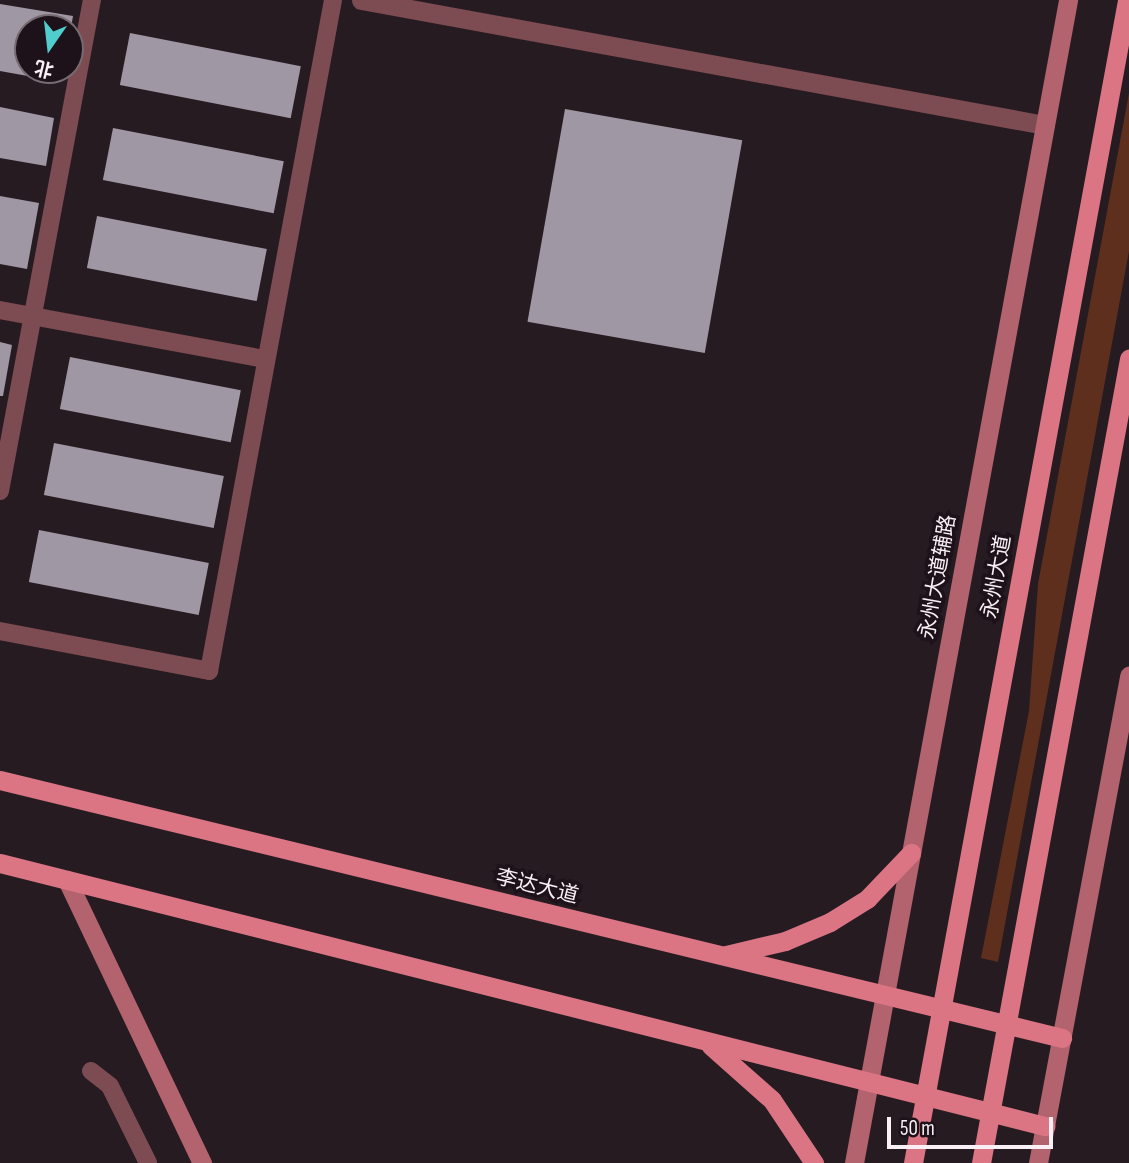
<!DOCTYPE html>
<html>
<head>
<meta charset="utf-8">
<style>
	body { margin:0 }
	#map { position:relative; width:1129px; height:1163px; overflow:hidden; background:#271b22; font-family:"Sofia Sans Condensed","Noto Sans SC",sans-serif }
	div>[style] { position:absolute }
	.green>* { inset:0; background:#5f2f1d }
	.building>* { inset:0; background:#a097a5; transform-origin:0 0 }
	.minor>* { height:18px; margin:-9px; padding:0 9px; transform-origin:9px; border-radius:9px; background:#7d4b52 }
	.tertiary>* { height:19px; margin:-9.5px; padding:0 9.5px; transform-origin:9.5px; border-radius:9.5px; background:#7d4b52 }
	.secondary>* { height:19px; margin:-9.5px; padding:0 9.5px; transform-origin:9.5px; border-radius:9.5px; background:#b2636e }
	.primary>* { height:19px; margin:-9.5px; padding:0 9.5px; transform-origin:9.5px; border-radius:9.5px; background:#db7584 }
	span { translate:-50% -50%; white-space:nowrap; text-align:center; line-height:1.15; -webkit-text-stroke:7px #1d1219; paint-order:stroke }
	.street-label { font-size:21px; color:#f8f0f4 }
	.north { position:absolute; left:14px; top:14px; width:70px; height:70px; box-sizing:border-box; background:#1d1219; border:2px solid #756b71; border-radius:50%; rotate:194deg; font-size:19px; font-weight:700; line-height:28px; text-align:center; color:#f8f0f4 }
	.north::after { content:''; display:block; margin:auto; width:24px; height:32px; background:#52cdcd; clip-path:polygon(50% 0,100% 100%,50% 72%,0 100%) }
	.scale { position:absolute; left:887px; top:1117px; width:166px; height:32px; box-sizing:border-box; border:4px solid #f8f0f4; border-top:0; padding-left:9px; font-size:21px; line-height:24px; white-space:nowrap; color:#f8f0f4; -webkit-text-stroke:5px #1d1219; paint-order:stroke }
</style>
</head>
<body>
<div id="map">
	<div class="green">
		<div style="clip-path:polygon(1129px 93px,1129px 251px,998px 962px,981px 958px,1029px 711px,1038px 584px)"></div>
	</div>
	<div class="building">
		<div style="clip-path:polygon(0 4px,73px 16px,71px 28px,28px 28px,28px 70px,63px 70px,61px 82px,0 71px)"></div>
		<div style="left:130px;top:33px;width:174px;height:53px;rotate:11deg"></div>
		<div style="clip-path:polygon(0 107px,54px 118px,46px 166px,0 158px)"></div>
		<div style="left:565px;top:109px;width:180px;height:216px;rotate:10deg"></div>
		<div style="left:113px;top:128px;width:174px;height:53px;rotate:11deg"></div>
		<div style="clip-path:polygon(0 196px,39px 203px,27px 269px,0 264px)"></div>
		<div style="left:97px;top:216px;width:173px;height:53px;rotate:11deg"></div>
		<div style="clip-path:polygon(0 342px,12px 345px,3px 396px,0 396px)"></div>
		<div style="left:70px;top:357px;width:174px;height:53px;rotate:11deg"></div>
		<div style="left:54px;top:443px;width:173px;height:53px;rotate:11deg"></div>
		<div style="left:39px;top:530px;width:173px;height:53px;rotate:11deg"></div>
	</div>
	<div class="minor">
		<div style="left:0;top:310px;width:269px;rotate:10.5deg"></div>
		<div style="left:0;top:491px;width:500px;rotate:-79.4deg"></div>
		<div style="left:0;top:631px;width:213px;rotate:10.8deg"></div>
		<div style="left:209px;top:671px;width:682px;rotate:-79.53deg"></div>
		<div style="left:91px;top:1071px;width:24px;rotate:38deg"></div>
		<div style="left:110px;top:1086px;width:86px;rotate:63.7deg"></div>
	</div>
	<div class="tertiary">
		<div style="left:361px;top:0;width:695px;rotate:10.36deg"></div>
	</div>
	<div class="secondary">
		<div style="left:67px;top:880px;width:314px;rotate:64.5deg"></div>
		<div style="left:854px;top:1163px;width:1183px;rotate:-79.57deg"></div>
		<div style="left:1038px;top:1163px;width:496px;rotate:-79.4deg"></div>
	</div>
	<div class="primary">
		<div style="left:0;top:780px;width:1093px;rotate:13.65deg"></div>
		<div style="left:0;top:863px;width:1078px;rotate:14.13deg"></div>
		<div style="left:726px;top:955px;width:61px;rotate:-13.3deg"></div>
		<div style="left:785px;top:941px;width:49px;rotate:-22.9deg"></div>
		<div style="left:830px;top:922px;width:44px;rotate:-31.9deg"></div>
		<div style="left:867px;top:899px;width:64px;rotate:-46.3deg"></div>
		<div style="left:711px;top:1046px;width:81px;rotate:41.5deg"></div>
		<div style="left:772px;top:1100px;width:76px;rotate:56.3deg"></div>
		<div style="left:913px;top:1163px;width:1183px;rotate:-79.57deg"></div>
		<div style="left:981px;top:1163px;width:818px;rotate:-79.57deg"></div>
	</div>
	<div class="street-label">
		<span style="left:938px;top:577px;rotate:-80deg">永州大道辅路</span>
		<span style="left:997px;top:577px;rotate:-80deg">永州大道</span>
		<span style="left:537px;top:887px;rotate:14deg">李达大道</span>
	</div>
	<div class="north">北</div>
	<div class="scale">50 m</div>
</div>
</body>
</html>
